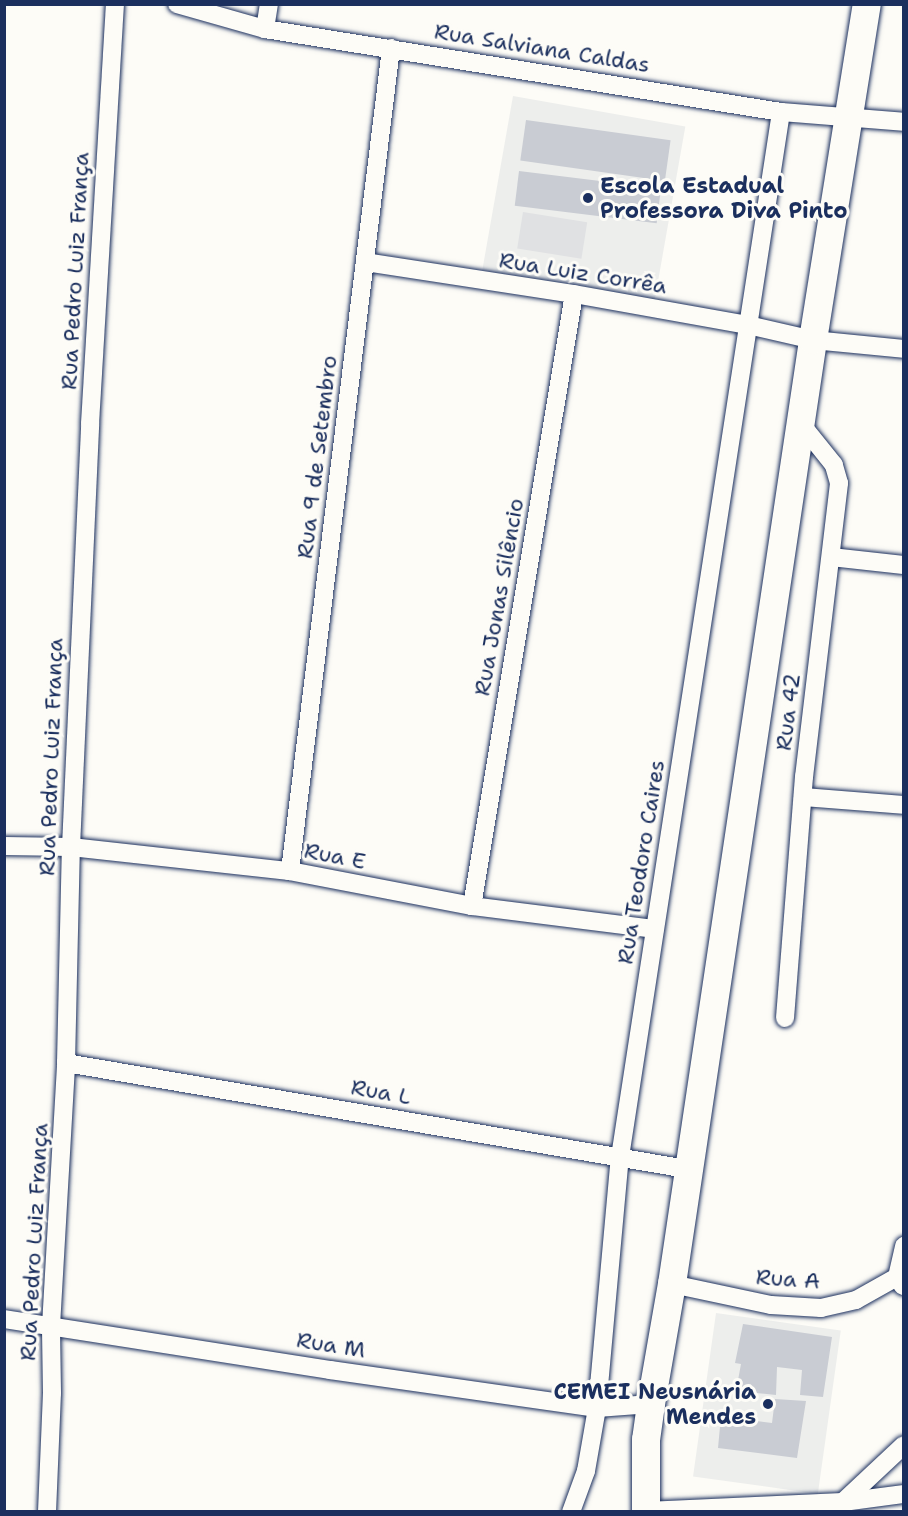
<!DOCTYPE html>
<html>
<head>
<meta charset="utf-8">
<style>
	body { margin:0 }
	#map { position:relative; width:908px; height:1516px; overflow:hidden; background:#fdfcf7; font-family:"Shantell Sans",sans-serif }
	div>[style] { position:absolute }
	.built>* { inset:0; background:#edeeec; transform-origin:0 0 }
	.green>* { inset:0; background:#e0e1e3; transform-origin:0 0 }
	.building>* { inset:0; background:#c9ccd3; transform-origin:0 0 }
	.roads { filter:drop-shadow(0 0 2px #1b2f5e) drop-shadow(0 0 2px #1b2f5e) }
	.minor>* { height:18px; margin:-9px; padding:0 9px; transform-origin:9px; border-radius:9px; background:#fdfcf7 }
	.primary>* { height:28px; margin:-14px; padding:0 14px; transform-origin:14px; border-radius:14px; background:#fdfcf7 }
	.dots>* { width:16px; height:16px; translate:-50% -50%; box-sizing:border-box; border:3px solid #fdfcf7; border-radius:50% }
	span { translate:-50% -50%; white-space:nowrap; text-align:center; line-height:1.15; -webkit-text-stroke:6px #fdfcf7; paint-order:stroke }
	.street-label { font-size:22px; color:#1b2f5e }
	.poi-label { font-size:22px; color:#1b2f5e; font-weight:700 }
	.left { translate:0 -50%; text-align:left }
	.right { translate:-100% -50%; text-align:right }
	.frame { position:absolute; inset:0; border:6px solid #1b2f5e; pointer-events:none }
</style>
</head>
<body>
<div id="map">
	<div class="built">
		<div style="left:513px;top:96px;width:175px;height:177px;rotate:10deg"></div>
		<div style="left:716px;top:1313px;width:126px;height:165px;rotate:8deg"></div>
	</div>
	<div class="green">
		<div style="left:523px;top:212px;width:65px;height:37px;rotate:9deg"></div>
	</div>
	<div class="building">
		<div style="left:526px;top:120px;width:146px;height:41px;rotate:8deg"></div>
		<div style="left:519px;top:171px;width:143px;height:35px;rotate:7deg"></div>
		<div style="clip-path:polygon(743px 1324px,832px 1337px,823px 1397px,800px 1395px,802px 1370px,777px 1367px,776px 1395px,736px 1391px,741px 1364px,735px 1363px)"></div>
		<div style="clip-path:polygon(775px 1399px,806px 1401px,797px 1458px,718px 1448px,721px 1416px,772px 1423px)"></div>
	</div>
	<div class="roads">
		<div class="minor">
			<div style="left:177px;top:4px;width:91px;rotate:15.9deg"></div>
			<div style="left:265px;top:29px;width:523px;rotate:9.14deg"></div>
			<div style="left:781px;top:112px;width:123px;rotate:4.6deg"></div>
			<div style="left:265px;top:29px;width:25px;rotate:-81deg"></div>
			<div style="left:365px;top:262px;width:211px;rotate:8.7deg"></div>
			<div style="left:574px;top:294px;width:177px;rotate:10.1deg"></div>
			<div style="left:748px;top:325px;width:67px;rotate:13deg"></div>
			<div style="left:813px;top:340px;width:91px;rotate:5.6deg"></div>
			<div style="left:831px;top:557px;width:73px;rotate:6.3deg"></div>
			<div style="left:803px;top:797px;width:101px;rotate:4.5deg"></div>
			<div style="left:4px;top:846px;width:67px;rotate:0.9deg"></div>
			<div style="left:71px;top:847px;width:220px;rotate:6.3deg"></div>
			<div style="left:290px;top:871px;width:185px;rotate:10.9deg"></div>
			<div style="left:472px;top:906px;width:184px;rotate:7.2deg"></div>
			<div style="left:290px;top:871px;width:829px;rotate:-83deg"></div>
			<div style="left:472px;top:906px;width:620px;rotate:-80.54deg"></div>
			<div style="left:785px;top:1018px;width:242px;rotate:-85.5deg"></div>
			<div style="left:804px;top:777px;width:296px;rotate:-83.2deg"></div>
			<div style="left:839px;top:483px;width:19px;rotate:-106deg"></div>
			<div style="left:834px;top:465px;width:53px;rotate:-128.8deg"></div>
			<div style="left:66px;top:1063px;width:630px;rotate:9.69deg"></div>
			<div style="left:672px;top:1284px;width:101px;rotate:12deg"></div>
			<div style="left:771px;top:1305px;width:50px;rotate:3.4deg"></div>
			<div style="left:821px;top:1308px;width:36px;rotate:-13deg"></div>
			<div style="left:856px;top:1300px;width:47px;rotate:-29.3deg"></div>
			<div style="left:903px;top:1286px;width:11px;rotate:-124deg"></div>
			<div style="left:897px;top:1277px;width:32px;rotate:-77deg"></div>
			<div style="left:4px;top:1319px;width:330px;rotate:8.9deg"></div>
			<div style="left:330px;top:1370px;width:270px;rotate:8.1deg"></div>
			<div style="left:597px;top:1408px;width:54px;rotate:-4.2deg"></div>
			<div style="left:843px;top:1502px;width:83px;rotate:-43.1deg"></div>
			<div style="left:646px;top:1511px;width:197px;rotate:-2.6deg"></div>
			<div style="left:843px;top:1502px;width:62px;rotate:-7.5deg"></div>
			<div style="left:47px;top:1512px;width:119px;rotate:-87.6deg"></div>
			<div style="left:52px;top:1393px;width:67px;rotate:-90.9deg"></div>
			<div style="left:51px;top:1326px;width:263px;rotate:-86.7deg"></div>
			<div style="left:66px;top:1063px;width:216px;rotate:-88.7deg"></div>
			<div style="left:71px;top:847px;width:423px;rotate:-87.4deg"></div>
			<div style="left:90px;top:424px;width:421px;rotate:-86.6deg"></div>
			<div style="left:571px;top:1512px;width:44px;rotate:-69.9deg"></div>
			<div style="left:586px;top:1471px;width:64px;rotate:-80.1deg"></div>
			<div style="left:597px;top:1408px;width:252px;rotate:-84.8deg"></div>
			<div style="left:620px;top:1157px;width:1057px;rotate:-81.24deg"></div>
		</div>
		<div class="primary">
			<div style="left:646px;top:1512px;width:72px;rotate:-90deg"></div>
			<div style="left:646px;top:1440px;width:36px;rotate:-82deg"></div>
			<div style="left:651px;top:1404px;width:122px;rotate:-80.1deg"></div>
			<div style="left:672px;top:1284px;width:954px;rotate:-81.5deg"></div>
			<div style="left:813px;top:340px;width:340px;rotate:-80.9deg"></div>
		</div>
	</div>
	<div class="dots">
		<div style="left:588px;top:198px;background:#1b2f5e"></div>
		<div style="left:768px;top:1404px;background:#1b2f5e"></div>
	</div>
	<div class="street-label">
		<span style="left:542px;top:48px;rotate:9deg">Rua Salviana Caldas</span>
		<span style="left:75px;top:271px;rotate:-87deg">Rua Pedro Luiz França</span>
		<span style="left:583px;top:273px;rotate:9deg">Rua Luiz Corrêa</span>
		<span style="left:317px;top:457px;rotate:-83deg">Rua 9 de Setembro</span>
		<span style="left:499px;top:597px;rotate:-80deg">Rua Jonas Silêncio</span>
		<span style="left:788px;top:712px;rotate:-83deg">Rua 42</span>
		<span style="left:51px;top:757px;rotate:-88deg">Rua Pedro Luiz França</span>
		<span style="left:335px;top:856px;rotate:11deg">Rua E</span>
		<span style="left:641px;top:862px;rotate:-81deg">Rua Teodoro Caires</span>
		<span style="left:381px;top:1092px;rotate:10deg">Rua L</span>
		<span style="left:34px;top:1242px;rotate:-87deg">Rua Pedro Luiz França</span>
		<span style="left:788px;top:1279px;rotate:4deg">Rua A</span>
		<span style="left:331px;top:1345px;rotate:9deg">Rua M</span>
	</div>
	<div class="poi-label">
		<span class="left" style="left:600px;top:198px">Escola Estadual<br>Professora Diva Pinto</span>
		<span class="right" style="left:756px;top:1404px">CEMEI Neusnária<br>Mendes</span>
	</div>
	<div class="frame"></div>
</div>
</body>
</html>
